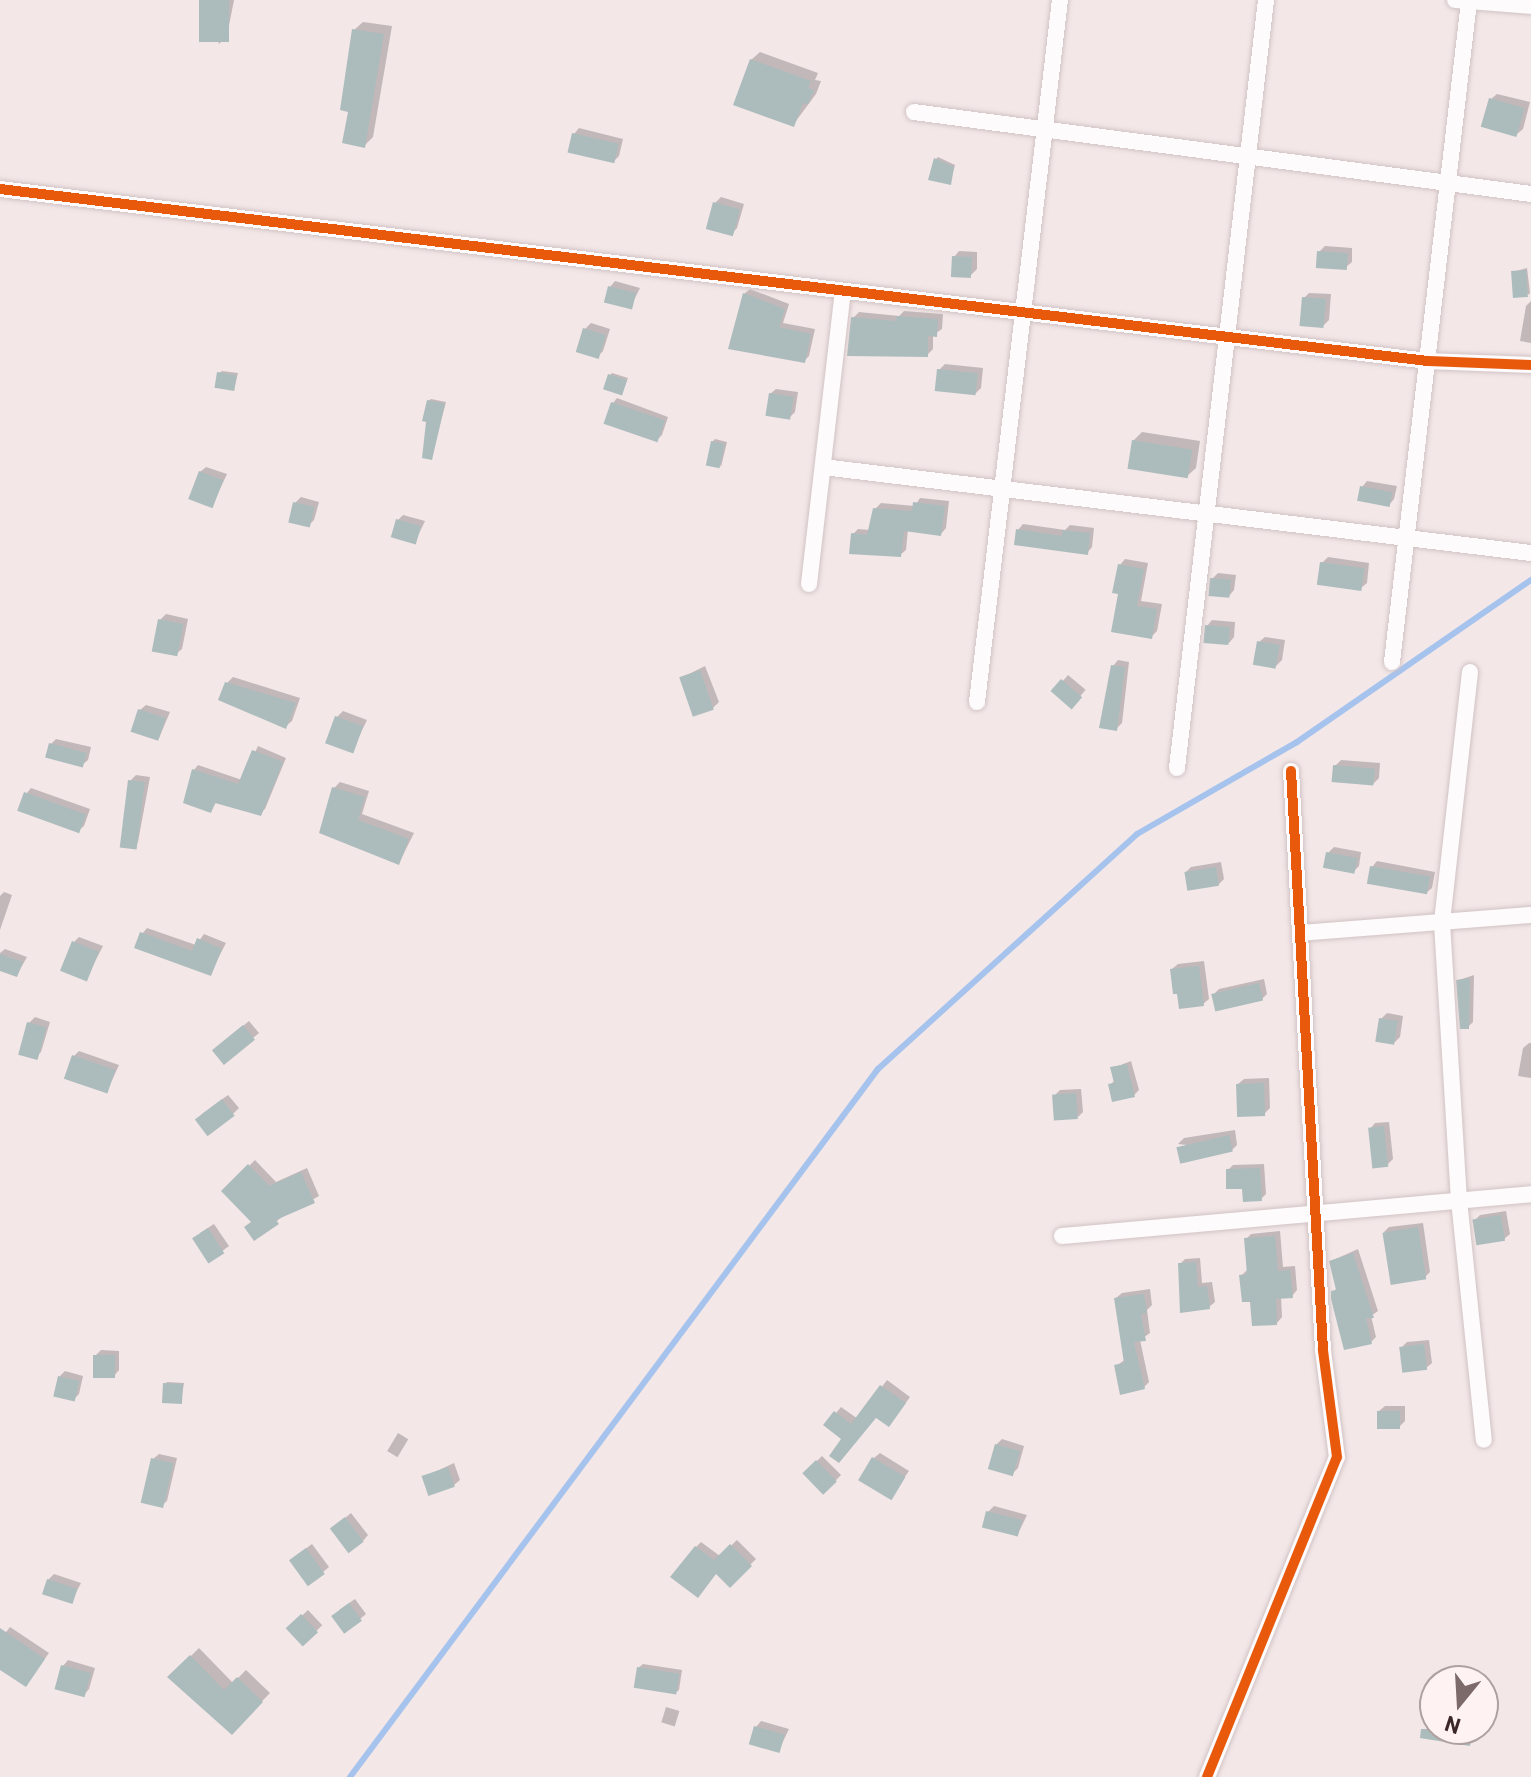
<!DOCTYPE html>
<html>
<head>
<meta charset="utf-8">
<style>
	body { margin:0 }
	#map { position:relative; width:1531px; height:1777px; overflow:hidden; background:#f3e7e8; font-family:Barlow,sans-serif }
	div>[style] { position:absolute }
	.shadow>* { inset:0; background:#0003; transform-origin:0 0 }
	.stream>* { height:6px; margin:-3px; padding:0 3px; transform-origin:3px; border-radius:3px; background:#a5c3ed }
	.building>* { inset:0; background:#acbcbc; transform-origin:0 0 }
	.roads { filter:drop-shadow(0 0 2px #d2c3c4) drop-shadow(0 0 2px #d2c3c4) }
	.street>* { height:16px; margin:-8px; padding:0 8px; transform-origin:8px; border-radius:8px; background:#fdfbfc }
	.cycleway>* { height:10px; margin:-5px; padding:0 5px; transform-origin:5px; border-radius:5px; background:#e8590c }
	span { translate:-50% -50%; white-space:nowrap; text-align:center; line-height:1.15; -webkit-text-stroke:7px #fef2f2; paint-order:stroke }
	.north { position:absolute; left:1419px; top:1665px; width:80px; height:80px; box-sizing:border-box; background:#fef2f2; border:2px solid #b0a1a1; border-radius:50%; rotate:198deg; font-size:22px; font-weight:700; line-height:32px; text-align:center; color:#3c2728 }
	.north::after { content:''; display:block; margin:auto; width:28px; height:36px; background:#7c6a6b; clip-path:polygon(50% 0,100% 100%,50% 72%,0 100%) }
</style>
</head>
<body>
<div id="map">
	<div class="shadow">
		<div style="clip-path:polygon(201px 0,234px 0,227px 36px,219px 44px)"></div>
		<div style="clip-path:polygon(363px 22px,392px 26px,373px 137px,364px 146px,350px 110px,354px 30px)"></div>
		<div style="clip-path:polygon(760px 52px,818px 73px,815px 80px,821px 81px,816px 94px,793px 125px,751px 60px)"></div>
		<div style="clip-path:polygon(1497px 94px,1530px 102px,1523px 129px,1517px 134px,1491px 99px)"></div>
		<div style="clip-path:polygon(579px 128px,623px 139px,619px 156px,614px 161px,574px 134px)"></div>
		<div style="clip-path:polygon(938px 157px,955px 165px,950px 183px,936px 159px)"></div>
		<div style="clip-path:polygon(721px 197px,744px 204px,737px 228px,732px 234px,715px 203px)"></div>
		<div style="clip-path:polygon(1325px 246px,1352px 248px,1352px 262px,1346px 267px,1319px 252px)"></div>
		<div style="clip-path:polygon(959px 251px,977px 252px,977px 269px,971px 275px,954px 257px)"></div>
		<div style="clip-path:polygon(1527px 268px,1530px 293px,1528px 295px,1513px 272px)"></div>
		<div style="clip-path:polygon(615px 281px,640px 288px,630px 308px,610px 287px)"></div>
		<div style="clip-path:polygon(750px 289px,789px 304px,783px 323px,815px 329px,809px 356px,804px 361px,744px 294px)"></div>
		<div style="clip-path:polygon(1309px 293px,1331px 294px,1329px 320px,1323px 326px,1304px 298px)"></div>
		<div style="clip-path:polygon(1531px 301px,1531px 343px,1520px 341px,1526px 306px)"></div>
		<div style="clip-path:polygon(904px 311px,943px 314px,942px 329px,933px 335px,933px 349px,927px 355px,853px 318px,859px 312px,899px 316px)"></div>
		<div style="clip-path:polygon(591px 323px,610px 329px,603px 351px,597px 357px,585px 329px)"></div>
		<div style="clip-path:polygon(945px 364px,983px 368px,981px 388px,975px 394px,939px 370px)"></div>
		<div style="clip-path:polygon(222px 371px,238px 373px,234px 389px,219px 373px)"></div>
		<div style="clip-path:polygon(612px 373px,628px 378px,622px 393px,610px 375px)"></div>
		<div style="clip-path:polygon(776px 389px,798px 392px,795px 412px,790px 417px,770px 394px)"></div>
		<div style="clip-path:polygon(617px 398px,668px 417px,662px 435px,657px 440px,613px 403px)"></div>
		<div style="clip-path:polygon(431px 399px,446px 402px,431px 458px,428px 401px)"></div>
		<div style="clip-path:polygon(1142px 432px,1200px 441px,1196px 468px,1186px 477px,1133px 441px)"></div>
		<div style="clip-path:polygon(715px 439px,727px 442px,721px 467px,712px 442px)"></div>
		<div style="clip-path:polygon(206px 467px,227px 474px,212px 506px,200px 472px)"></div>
		<div style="clip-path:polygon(1367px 481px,1397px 486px,1394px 499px,1389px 505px,1362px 487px)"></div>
		<div style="clip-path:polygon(301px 497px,319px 502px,314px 520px,308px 526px,295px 503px)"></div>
		<div style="clip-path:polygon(920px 498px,949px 501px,946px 528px,941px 534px,908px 529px,906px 550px,900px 555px,853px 534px,858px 529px,870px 530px,875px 509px,881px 503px,915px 506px)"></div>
		<div style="clip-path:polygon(403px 515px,425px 521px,415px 542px,398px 520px)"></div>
		<div style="clip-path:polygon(1023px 524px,1065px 530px,1070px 525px,1094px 528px,1092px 547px,1087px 553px,1018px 530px)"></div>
		<div style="clip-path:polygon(1328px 557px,1369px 563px,1367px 583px,1361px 588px,1322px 563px)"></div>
		<div style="clip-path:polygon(1125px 559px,1148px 563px,1141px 601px,1162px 604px,1157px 631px,1151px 637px,1120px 592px,1120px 565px)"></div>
		<div style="clip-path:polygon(1218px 573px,1236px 575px,1234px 590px,1229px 596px,1212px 579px)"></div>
		<div style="clip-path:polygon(166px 614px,188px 619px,182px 649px,176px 654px,160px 620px)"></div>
		<div style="clip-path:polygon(1212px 620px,1235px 622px,1234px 637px,1229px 643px,1207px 626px)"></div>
		<div style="clip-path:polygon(1265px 637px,1285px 640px,1282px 660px,1276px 666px,1259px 642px)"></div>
		<div style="clip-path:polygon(1118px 660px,1129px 662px,1122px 723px,1116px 729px,1113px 666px)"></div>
		<div style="clip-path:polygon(705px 666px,719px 702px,713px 708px,681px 678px)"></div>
		<div style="left:1068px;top:675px;width:23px;height:22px;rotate:40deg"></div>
		<div style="clip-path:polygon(233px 677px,300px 698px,292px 721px,286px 726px,227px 683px)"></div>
		<div style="clip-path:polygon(146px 705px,170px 712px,159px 738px,140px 710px)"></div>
		<div style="clip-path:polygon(343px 711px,367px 720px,352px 751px,337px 717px)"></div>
		<div style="clip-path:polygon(56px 739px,91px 747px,88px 760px,82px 765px,51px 744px)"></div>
		<div style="clip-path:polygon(258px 746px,286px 758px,265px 809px,260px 813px,217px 801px,211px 811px,194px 770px,198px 765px,242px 780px)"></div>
		<div style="clip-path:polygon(1341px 760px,1380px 763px,1379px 778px,1373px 784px,1335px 766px)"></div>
		<div style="clip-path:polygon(136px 775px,150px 777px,138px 842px,133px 848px,130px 781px)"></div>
		<div style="clip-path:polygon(340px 782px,369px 791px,362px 814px,414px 833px,399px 863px,321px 832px,334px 788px)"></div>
		<div style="clip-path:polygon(31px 788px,90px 809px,84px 826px,78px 831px,26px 794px)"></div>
		<div style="clip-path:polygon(1334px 847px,1361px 852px,1359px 866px,1353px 872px,1328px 853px)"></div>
		<div style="clip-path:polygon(1377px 861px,1435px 872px,1432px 888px,1426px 893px,1372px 867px)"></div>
		<div style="clip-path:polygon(1221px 862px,1224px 879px,1218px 885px,1186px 872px,1191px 867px)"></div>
		<div style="clip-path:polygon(4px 892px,12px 895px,0 930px,0 896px)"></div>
		<div style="clip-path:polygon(147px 928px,196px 945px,204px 934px,226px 943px,210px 974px,142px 934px)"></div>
		<div style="clip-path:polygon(79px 937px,103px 946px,86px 979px,74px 942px)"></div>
		<div style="clip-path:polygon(5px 949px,27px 957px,17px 975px,0 969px,0 953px)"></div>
		<div style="clip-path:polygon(1204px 961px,1209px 999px,1203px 1004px,1172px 969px,1178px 964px)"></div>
		<div style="clip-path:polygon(1474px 975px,1473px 1022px,1468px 1027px,1459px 980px)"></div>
		<div style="clip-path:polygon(1264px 979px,1267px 994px,1262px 999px,1213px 995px,1219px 989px)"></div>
		<div style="clip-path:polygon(1387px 1013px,1403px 1016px,1400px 1037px,1394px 1043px,1381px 1019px)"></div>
		<div style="clip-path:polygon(35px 1017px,50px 1022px,41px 1052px,35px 1058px,29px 1023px)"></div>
		<div style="clip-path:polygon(249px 1021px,259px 1033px,224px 1062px,220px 1045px)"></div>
		<div style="clip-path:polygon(1529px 1043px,1531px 1043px,1531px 1078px,1518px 1076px,1523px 1048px)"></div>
		<div style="clip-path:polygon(79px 1051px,119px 1065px,107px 1091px,74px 1056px)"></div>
		<div style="clip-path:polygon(1131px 1061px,1139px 1090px,1134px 1095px,1110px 1085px,1115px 1080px,1113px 1068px)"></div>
		<div style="clip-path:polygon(1269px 1078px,1270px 1108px,1264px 1114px,1238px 1084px,1244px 1079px)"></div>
		<div style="clip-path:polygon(1081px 1089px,1083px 1112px,1078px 1117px,1054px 1096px,1060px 1090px)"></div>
		<div style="clip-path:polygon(228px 1095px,239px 1108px,233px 1114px,202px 1114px)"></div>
		<div style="clip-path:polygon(1389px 1122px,1393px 1159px,1387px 1165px,1370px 1129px,1375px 1123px)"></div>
		<div style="clip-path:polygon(1235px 1130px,1237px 1145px,1232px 1150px,1178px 1144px,1184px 1138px)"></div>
		<div style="clip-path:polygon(255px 1160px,276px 1182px,307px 1168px,319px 1196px,283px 1216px,255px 1239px,253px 1221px,224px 1191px)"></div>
		<div style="clip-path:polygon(1264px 1164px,1266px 1194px,1261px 1199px,1228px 1170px,1233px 1165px)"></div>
		<div style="clip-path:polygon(1506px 1211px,1510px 1234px,1504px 1239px,1474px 1221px,1480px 1215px)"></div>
		<div style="clip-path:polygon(1423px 1223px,1430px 1272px,1425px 1277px,1384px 1232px,1389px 1227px)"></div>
		<div style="clip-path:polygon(214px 1224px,229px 1246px,209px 1261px,200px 1233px)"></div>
		<div style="clip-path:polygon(1280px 1231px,1283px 1267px,1295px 1266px,1297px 1290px,1292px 1296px,1281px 1297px,1282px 1317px,1277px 1323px,1252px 1299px,1241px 1276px,1247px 1270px,1246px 1239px,1251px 1234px)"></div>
		<div style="clip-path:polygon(1358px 1249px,1378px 1311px,1371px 1316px,1376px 1337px,1371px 1342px,1333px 1292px,1338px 1287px,1331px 1261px)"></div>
		<div style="clip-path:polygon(1200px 1258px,1202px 1283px,1212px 1282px,1215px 1302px,1209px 1307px,1180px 1264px,1185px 1259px)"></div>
		<div style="clip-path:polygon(1150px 1289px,1152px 1305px,1147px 1310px,1150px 1333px,1140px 1340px,1149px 1382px,1144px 1387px,1116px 1366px,1126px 1359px,1116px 1298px,1122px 1293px)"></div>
		<div style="clip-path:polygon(1429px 1340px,1432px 1363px,1426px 1368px,1401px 1348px,1407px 1342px)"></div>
		<div style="clip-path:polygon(101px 1350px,119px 1351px,119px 1370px,114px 1376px,95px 1356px)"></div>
		<div style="clip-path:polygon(65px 1371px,83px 1376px,79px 1394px,73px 1400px,59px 1377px)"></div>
		<div style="clip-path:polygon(887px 1380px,910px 1397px,894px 1419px,876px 1416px,844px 1439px,826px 1425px,841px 1407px,858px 1419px)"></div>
		<div style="clip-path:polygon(167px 1382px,184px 1383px,181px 1402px,165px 1384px)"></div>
		<div style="clip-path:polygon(1385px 1406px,1405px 1406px,1405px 1421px,1399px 1427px,1379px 1411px)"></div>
		<div style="left:398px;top:1433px;width:12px;height:21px;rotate:31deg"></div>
		<div style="clip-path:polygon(1002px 1439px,1024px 1446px,1018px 1468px,1012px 1474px,996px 1445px)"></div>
		<div style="clip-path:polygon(880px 1453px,909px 1471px,890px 1498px,874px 1458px)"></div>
		<div style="clip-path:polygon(159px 1454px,177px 1458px,167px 1501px,161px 1506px,153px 1459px)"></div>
		<div style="left:822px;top:1456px;width:27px;height:24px;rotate:45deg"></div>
		<div style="clip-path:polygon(454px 1463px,460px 1480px,454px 1485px,424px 1477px)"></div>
		<div style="clip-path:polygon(994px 1506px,1027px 1515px,1017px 1536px,988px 1512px)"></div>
		<div style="clip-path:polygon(351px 1513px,368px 1535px,363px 1541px,338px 1524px)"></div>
		<div style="clip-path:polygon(737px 1540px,756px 1559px,730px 1585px,696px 1547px,701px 1542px,720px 1556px)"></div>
		<div style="clip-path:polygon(312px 1544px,329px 1567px,323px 1572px,297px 1555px)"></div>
		<div style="clip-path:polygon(54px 1574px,81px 1583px,71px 1602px,48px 1580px)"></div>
		<div style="clip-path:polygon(355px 1599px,366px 1614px,360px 1619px,339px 1610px)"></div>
		<div style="left:308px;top:1610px;width:21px;height:27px;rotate:47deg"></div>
		<div style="clip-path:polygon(10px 1627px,49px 1653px,30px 1679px,0 1667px,0 1640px)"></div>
		<div style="clip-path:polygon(199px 1648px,233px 1683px,246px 1670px,270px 1693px,232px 1732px,170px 1677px)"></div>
		<div style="clip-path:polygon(68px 1660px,95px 1668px,89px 1689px,84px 1695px,63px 1666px)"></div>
		<div style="clip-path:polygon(643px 1664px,682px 1670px,679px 1690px,674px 1694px,638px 1668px)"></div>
		<div style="left:666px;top:1707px;width:14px;height:16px;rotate:17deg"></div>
		<div style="clip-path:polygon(761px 1721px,789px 1729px,779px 1750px,756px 1727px)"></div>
		<div style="clip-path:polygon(1442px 1729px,1477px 1729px,1469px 1744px)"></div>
	</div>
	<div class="stream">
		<div style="left:350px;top:1777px;width:883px;rotate:-53.29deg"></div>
		<div style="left:878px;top:1069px;width:350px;rotate:-42.2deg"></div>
		<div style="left:1137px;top:834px;width:185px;rotate:-29.9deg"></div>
		<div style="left:1297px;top:742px;width:285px;rotate:-34.7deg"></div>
	</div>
	<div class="building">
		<div style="left:199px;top:0;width:30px;height:42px"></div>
		<div style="clip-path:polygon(352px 29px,384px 34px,365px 148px,342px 143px,348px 112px,340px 110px)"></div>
		<div style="clip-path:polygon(750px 59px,811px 81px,808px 88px,814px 90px,808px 104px,803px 103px,794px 127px,733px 105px)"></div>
		<div style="left:1489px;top:98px;width:37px;height:30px;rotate:16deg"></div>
		<div style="left:572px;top:133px;width:48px;height:20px;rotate:13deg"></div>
		<div style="clip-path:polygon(934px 158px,954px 167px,951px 185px,928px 180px)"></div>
		<div style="left:713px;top:202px;width:28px;height:28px;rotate:15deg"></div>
		<div style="left:1317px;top:251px;width:31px;height:17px;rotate:4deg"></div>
		<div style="left:952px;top:256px;width:20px;height:21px;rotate:3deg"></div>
		<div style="left:1526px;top:270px;width:27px;height:15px;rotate:86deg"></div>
		<div style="left:608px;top:286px;width:29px;height:17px;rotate:14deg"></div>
		<div style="clip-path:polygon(743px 293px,785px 309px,779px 327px,811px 334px,805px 363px,728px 349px)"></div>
		<div style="left:1302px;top:297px;width:24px;height:29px;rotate:5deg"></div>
		<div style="clip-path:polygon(897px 316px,938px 319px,937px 337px,928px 336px,928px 357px,847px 356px,851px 317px,896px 321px)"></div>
		<div style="left:583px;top:328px;width:24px;height:25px;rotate:17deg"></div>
		<div style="left:937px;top:369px;width:41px;height:22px;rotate:6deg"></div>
		<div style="left:217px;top:372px;width:20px;height:16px;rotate:9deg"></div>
		<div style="left:608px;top:374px;width:20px;height:16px;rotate:18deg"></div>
		<div style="left:769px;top:393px;width:25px;height:23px;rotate:9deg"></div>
		<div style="clip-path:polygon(427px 400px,445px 404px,432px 460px,422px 458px,426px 422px,422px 421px)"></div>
		<div style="left:611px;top:402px;width:57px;height:23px;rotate:19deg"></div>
		<div style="left:1132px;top:440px;width:61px;height:29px;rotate:9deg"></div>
		<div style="left:711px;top:441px;width:14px;height:25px;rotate:12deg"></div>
		<div style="left:199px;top:471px;width:26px;height:30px;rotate:21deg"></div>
		<div style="left:1360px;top:486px;width:33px;height:15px;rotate:11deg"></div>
		<div style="left:293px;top:502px;width:22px;height:21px;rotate:13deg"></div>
		<div style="clip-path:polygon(913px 502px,945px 506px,941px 536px,904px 531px,901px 557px,849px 554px,851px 533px,867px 535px,873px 508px,912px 511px)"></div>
		<div style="left:396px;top:519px;width:26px;height:19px;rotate:16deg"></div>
		<div style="clip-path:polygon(1016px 529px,1062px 536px,1062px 530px,1090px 533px,1088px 555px,1014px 545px)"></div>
		<div style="left:1320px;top:562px;width:45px;height:23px;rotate:8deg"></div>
		<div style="clip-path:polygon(1118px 564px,1144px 569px,1137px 606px,1157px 609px,1152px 639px,1111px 632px,1118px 594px,1112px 593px)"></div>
		<div style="left:1210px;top:578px;width:21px;height:18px;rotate:5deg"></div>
		<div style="left:158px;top:619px;width:26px;height:33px;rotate:11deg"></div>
		<div style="left:1205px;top:625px;width:25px;height:18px;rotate:5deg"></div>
		<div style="left:1257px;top:641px;width:23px;height:24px;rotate:10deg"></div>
		<div style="clip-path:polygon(1111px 665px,1125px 667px,1117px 731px,1099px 728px)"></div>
		<div style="left:700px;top:670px;width:42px;height:22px;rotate:71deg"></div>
		<div style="left:1061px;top:679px;width:28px;height:16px;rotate:41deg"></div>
		<div style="clip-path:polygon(225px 682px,296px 703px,286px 729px,218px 700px)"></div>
		<div style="left:138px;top:709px;width:29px;height:24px;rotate:18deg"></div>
		<div style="left:335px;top:716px;width:30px;height:29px;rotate:20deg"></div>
		<div style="left:49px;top:743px;width:39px;height:15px;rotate:15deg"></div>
		<div style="clip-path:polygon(252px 750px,283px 762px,261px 816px,215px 803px,211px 813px,183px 803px,192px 769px,238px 784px)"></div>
		<div style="left:1333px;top:765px;width:42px;height:17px;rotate:5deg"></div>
		<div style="left:128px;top:780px;width:17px;height:68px;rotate:7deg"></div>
		<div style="clip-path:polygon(332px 787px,365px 797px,358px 820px,409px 839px,399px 865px,319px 833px)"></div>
		<div style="left:24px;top:792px;width:66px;height:20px;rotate:20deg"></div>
		<div style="left:1326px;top:852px;width:32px;height:16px;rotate:11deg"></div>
		<div style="left:1370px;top:866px;width:61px;height:18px;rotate:10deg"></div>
		<div style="left:1216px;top:867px;width:19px;height:32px;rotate:81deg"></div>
		<div style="clip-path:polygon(140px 932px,192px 951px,197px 938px,222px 949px,211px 976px,134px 948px)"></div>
		<div style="left:72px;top:941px;width:29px;height:32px;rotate:22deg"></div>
		<div style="clip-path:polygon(0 954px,23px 962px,17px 977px,0 971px)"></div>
		<div style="clip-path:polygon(1199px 966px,1204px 1006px,1179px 1009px,1177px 994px,1173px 994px,1170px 969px)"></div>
		<div style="clip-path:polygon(1470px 978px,1469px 1029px,1460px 1029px,1456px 980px)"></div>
		<div style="left:1259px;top:983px;width:18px;height:49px;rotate:77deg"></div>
		<div style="left:1379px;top:1018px;width:19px;height:24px;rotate:9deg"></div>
		<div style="left:27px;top:1022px;width:20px;height:34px;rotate:15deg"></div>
		<div style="left:243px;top:1025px;width:19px;height:40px;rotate:51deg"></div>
		<div style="left:72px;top:1055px;width:46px;height:25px;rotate:19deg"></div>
		<div style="clip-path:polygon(1127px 1064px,1135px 1097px,1112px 1102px,1108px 1084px,1114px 1083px,1110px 1067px)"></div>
		<div style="left:1264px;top:1083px;width:33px;height:28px;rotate:88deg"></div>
		<div style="left:1076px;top:1093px;width:26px;height:24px;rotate:86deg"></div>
		<div style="left:222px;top:1099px;width:21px;height:34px;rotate:53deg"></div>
		<div style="left:1384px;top:1126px;width:41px;height:16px;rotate:84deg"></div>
		<div style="left:1229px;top:1135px;width:17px;height:54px;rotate:77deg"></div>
		<div style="clip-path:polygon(248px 1164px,269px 1186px,301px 1172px,315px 1203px,276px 1220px,279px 1224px,254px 1241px,244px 1227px,251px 1222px,221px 1191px)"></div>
		<div style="clip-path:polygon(1260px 1168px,1262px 1201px,1243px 1202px,1242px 1189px,1226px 1189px,1226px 1169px)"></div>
		<div style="left:1501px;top:1215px;width:26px;height:29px;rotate:81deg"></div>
		<div style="left:1418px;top:1227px;width:53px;height:36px;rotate:81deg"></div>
		<div style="left:208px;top:1228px;width:30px;height:19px;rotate:57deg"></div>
		<div style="clip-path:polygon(1275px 1236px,1278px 1271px,1290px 1270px,1293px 1298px,1276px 1299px,1277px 1325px,1252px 1326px,1250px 1302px,1242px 1302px,1239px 1275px,1247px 1274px,1244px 1238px)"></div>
		<div style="clip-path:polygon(1353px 1253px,1374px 1318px,1366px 1318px,1372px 1344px,1344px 1350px,1331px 1299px,1331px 1291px,1336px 1290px,1329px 1261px)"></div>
		<div style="clip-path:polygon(1196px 1262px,1198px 1287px,1207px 1286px,1210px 1309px,1180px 1313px,1178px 1263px)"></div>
		<div style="clip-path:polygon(1144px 1294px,1147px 1313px,1141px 1314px,1146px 1341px,1134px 1342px,1145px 1389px,1120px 1395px,1114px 1365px,1124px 1363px,1114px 1298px)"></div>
		<div style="left:1424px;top:1344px;width:26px;height:25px;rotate:83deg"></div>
		<div style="left:93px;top:1355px;width:22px;height:23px"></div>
		<div style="left:58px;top:1376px;width:22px;height:21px;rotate:13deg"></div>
		<div style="left:163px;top:1383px;width:20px;height:20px;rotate:3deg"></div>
		<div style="clip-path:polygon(880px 1385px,906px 1403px,889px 1427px,876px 1418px,839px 1463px,829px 1456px,841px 1439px,823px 1425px,834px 1411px,851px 1424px)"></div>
		<div style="left:1377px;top:1411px;width:23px;height:18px"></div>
		<div style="left:995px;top:1444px;width:26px;height:26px;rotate:16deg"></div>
		<div style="left:872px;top:1457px;width:39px;height:27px;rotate:31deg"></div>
		<div style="left:151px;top:1458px;width:23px;height:46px;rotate:13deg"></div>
		<div style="left:816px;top:1460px;width:30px;height:19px;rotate:46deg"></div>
		<div style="left:448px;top:1467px;width:21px;height:28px;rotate:71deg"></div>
		<div style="left:986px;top:1511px;width:37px;height:17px;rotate:14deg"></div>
		<div style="left:345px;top:1517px;width:31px;height:19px;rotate:53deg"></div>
		<div style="clip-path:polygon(730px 1544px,752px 1566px,730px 1588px,716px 1574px,698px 1598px,670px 1577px,695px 1546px,714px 1560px)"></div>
		<div style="left:306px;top:1548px;width:32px;height:21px;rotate:54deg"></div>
		<div style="left:47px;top:1579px;width:32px;height:16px;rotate:18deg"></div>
		<div style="left:349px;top:1603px;width:22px;height:22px;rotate:54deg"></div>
		<div style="left:301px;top:1614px;width:25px;height:21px;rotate:47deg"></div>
		<div style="clip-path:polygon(0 1628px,45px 1659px,26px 1687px,0 1670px)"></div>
		<div style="clip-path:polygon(190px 1655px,224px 1690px,237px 1677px,263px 1702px,232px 1735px,167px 1677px)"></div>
		<div style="left:61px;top:1665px;width:31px;height:25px;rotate:15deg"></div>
		<div style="left:637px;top:1667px;width:43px;height:21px;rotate:9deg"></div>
		<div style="left:754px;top:1726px;width:32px;height:19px;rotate:16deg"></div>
		<div style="clip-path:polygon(1421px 1729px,1473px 1729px,1470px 1746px,1420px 1738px)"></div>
	</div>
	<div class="roads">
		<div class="street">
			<div style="left:1455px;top:0;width:76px;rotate:4.5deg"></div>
			<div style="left:914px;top:112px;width:622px;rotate:7.57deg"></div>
			<div style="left:0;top:189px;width:1437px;rotate:6.87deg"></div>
			<div style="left:1427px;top:361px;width:104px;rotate:2.2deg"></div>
			<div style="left:823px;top:467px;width:713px;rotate:6.93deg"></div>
			<div style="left:809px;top:584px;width:295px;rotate:-83.4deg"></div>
			<div style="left:1392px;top:662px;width:664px;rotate:-83.35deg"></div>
			<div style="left:1470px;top:672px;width:253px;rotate:96.4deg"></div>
			<div style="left:1442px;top:923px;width:278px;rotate:86.5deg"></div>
			<div style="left:1459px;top:1200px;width:241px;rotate:84.1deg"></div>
			<div style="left:977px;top:702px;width:707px;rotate:-83.26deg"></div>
			<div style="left:1177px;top:768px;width:773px;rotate:-83.39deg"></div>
			<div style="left:1300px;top:933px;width:232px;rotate:-4.5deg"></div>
			<div style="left:1062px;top:1236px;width:471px;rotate:-5.1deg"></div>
			<div style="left:1207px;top:1777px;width:345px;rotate:-67.9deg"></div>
			<div style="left:1337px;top:1457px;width:108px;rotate:-97.5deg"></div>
			<div style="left:1323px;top:1350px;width:580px;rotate:-93.16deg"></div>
		</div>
	</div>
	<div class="cycleway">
		<div style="left:0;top:189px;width:1437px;rotate:6.87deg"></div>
		<div style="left:1427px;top:361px;width:104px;rotate:2.2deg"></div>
		<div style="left:1207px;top:1777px;width:345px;rotate:-67.9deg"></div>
		<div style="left:1337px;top:1457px;width:108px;rotate:-97.5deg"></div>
		<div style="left:1323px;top:1350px;width:580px;rotate:-93.16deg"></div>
	</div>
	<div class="north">N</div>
</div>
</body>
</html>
